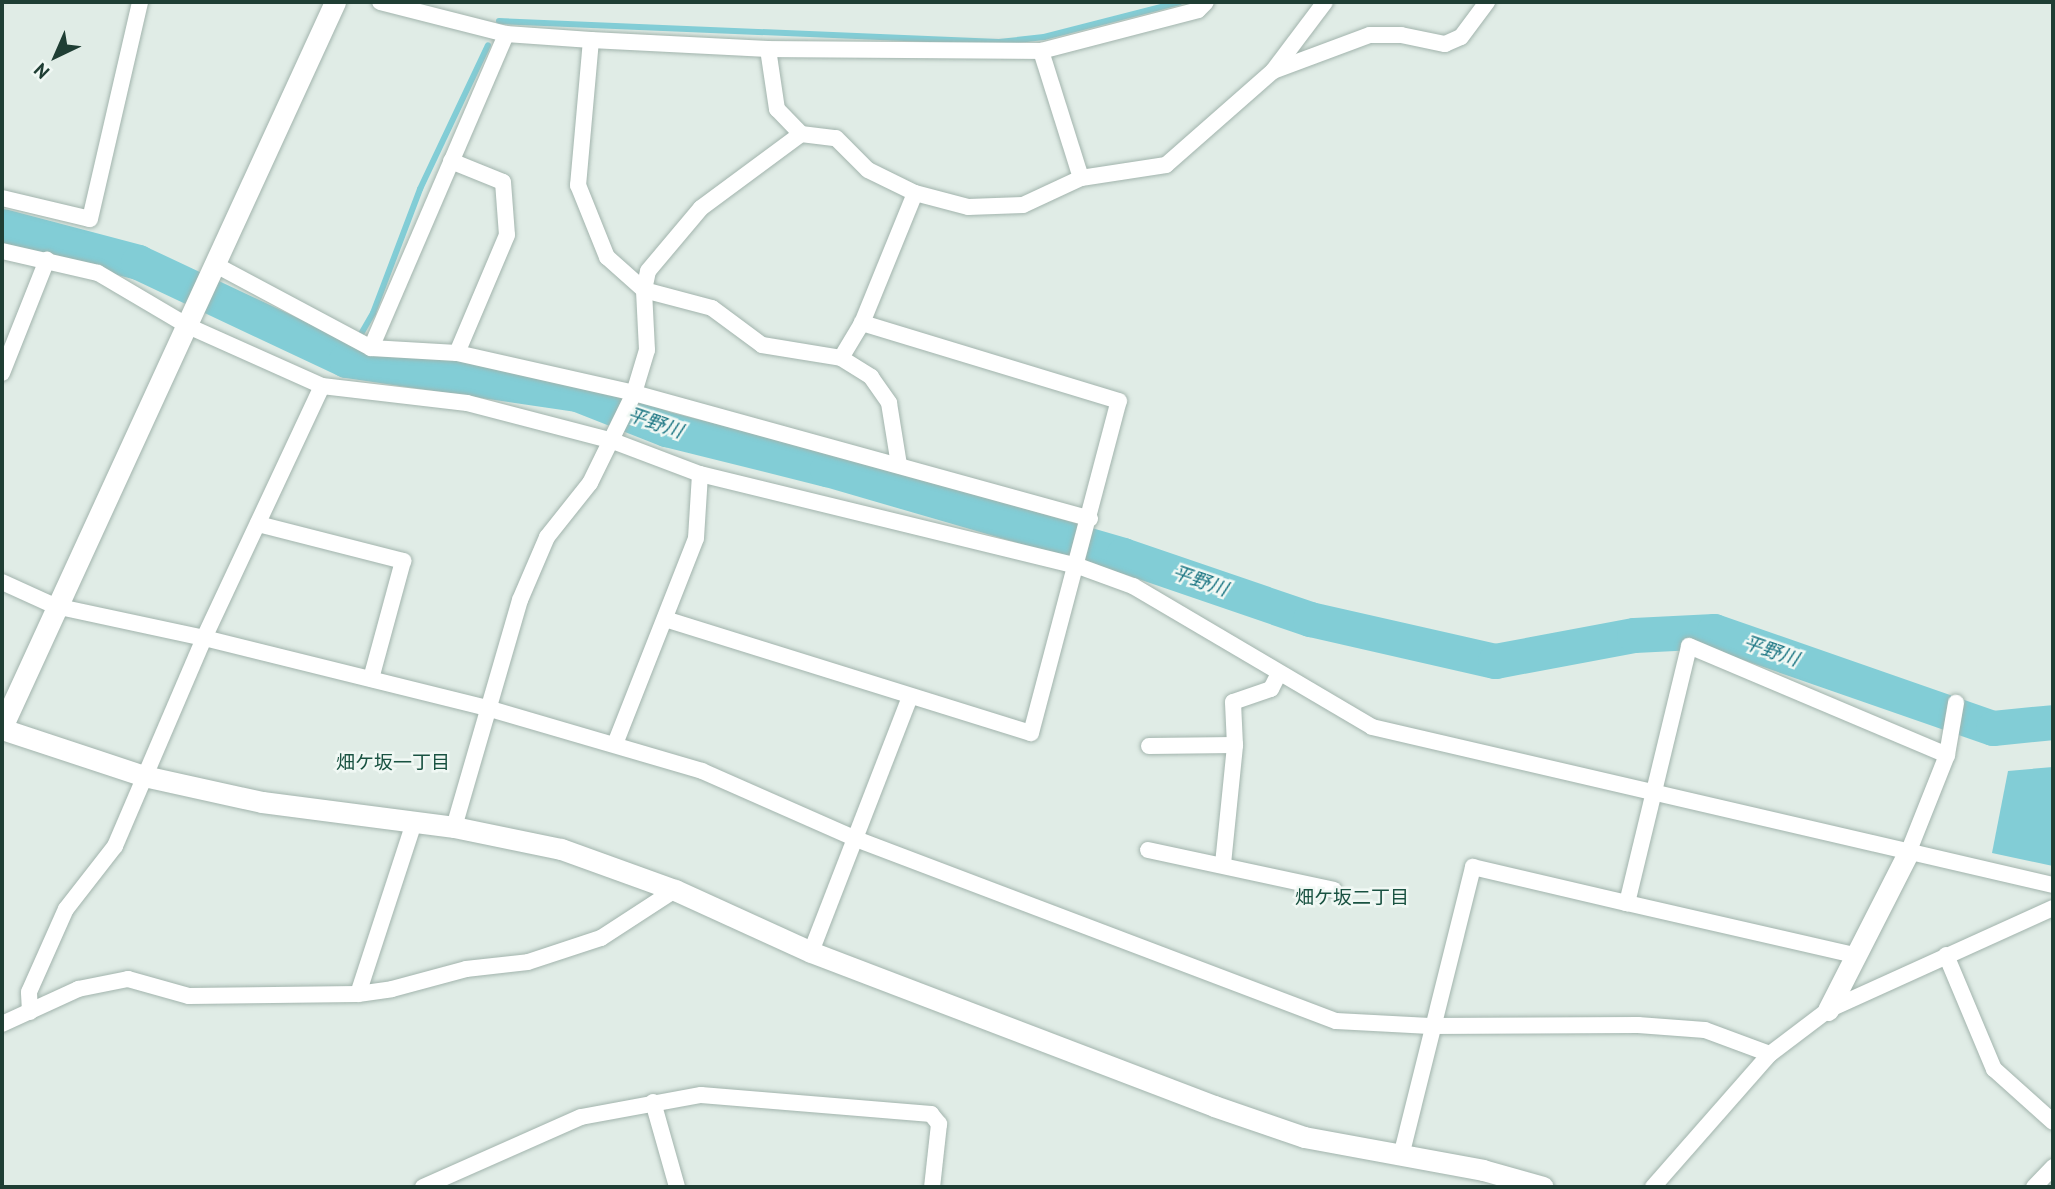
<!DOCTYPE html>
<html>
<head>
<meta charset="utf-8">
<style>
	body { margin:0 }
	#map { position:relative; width:2055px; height:1189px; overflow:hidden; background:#e0ece6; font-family:"PT Sans","Noto Sans JP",sans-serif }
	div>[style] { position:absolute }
	.water>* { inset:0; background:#82cdd6 }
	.stream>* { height:6px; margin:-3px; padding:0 3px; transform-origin:3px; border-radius:3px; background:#82cdd6 }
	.river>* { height:35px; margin:-17.5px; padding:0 17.5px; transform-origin:17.5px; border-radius:17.5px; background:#82cdd6 }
	.roads { filter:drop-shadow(0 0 2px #a2b4ad) drop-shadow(0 0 2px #a2b4ad) }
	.street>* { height:16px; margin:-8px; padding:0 8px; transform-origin:8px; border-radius:8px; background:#fff }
	.secondary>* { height:21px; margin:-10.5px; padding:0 10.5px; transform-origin:10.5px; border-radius:10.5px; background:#fff }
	span { translate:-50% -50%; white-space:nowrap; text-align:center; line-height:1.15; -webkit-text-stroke:5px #f0f8f4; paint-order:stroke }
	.water-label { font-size:19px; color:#14717f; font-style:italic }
	.neighbourhood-label { font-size:19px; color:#195241 }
	.frame { position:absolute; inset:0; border:4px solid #1f3e34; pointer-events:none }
	.north { position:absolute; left:21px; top:21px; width:70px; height:70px; -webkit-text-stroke:5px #f0f8f4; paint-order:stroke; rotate:224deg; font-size:19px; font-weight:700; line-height:28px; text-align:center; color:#1f3e34 }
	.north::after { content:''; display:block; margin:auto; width:24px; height:32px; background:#1f3e34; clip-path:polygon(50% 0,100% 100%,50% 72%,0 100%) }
</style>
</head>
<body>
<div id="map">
	<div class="water">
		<div style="clip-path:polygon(2053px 767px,2053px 866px,1992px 853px,2008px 771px)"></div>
	</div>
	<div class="stream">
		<div style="left:499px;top:21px;width:500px;rotate:2.41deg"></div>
		<div style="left:999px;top:42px;width:45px;rotate:-6.3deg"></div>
		<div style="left:1044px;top:37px;width:140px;rotate:-14.4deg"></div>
		<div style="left:346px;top:360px;width:54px;rotate:-60.1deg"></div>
		<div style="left:373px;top:313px;width:133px;rotate:-69.2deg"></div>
		<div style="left:420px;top:189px;width:159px;rotate:-64.7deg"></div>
	</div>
	<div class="river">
		<div style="left:2px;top:226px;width:141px;rotate:14.8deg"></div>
		<div style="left:138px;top:262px;width:230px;rotate:25.2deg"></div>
		<div style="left:346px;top:360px;width:233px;rotate:8.4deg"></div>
		<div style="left:577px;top:394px;width:96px;rotate:21.5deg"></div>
		<div style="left:666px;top:429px;width:166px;rotate:14deg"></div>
		<div style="left:827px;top:469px;width:308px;rotate:16.2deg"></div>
		<div style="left:1123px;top:555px;width:198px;rotate:18.9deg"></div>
		<div style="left:1310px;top:619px;width:190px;rotate:12.8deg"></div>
		<div style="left:1495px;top:661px;width:141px;rotate:-10.6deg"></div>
		<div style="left:1634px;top:635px;width:80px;rotate:-2.9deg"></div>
		<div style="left:1714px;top:631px;width:295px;rotate:19.2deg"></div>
		<div style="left:1993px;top:728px;width:60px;rotate:-5.7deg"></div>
	</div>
	<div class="roads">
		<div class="street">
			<div style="left:380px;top:2px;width:130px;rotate:14.3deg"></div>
			<div style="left:506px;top:34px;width:85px;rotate:4deg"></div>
			<div style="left:591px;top:40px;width:177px;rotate:2.9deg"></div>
			<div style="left:768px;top:49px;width:273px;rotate:0.4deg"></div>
			<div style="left:1041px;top:51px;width:162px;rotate:-14.6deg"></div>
			<div style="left:1198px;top:10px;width:11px;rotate:-45deg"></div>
			<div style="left:591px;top:40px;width:146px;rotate:95.1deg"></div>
			<div style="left:578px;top:185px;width:78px;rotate:68.1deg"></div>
			<div style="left:607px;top:257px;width:50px;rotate:41.7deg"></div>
			<div style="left:644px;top:290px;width:70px;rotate:14.8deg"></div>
			<div style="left:712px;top:308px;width:62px;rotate:36.5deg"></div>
			<div style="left:762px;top:345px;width:80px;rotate:9.3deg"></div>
			<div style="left:841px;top:358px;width:41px;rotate:-59deg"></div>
			<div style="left:862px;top:323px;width:140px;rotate:-67.8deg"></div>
			<div style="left:768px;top:49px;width:61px;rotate:81.5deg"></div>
			<div style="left:777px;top:109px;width:35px;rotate:46deg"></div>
			<div style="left:1041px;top:51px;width:133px;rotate:72.5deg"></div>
			<div style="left:1273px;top:71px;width:103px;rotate:-20.4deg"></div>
			<div style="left:1370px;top:35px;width:31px"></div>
			<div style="left:1401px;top:35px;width:45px;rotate:11.6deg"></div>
			<div style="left:1445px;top:44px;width:17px;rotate:-24deg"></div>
			<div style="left:1461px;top:37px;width:44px;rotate:-53.4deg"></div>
			<div style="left:451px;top:161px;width:56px;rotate:22deg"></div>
			<div style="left:503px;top:182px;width:53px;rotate:85.7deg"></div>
			<div style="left:507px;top:235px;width:128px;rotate:113deg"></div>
			<div style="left:2px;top:198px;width:90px;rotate:13.4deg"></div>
			<div style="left:90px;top:219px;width:223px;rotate:-77deg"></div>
			<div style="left:2px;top:251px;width:98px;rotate:12.9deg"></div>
			<div style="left:98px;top:273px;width:104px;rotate:30.5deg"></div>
			<div style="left:188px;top:326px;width:147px;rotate:24.1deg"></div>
			<div style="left:322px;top:386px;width:146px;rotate:6.7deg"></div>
			<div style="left:467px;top:403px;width:151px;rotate:14.6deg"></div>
			<div style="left:613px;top:441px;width:93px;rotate:20.8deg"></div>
			<div style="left:700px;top:474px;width:389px;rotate:13.7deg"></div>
			<div style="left:1078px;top:566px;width:59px;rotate:20deg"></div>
			<div style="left:1133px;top:586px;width:277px;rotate:30.5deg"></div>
			<div style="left:1372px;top:727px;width:699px;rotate:13.06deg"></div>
			<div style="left:214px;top:264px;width:178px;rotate:28.1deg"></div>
			<div style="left:371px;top:348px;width:86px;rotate:3.3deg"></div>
			<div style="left:457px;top:353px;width:181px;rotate:12.7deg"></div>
			<div style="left:634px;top:393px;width:473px;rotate:15.4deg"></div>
			<div style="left:371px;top:348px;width:342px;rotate:-66.7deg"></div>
			<div style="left:841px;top:358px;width:36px;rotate:32deg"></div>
			<div style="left:871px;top:377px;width:32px;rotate:55deg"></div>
			<div style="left:889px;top:403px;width:63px;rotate:80.8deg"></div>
			<div style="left:2px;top:373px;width:122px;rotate:-68.3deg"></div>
			<div style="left:258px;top:524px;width:150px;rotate:14.3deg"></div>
			<div style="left:403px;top:561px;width:122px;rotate:105.2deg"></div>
			<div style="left:2px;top:582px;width:58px;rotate:24.4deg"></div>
			<div style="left:55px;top:606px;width:152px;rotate:12.1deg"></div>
			<div style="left:204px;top:638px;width:292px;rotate:13.9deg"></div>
			<div style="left:487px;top:708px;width:224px;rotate:16.3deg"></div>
			<div style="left:702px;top:771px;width:168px;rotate:23.8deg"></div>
			<div style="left:856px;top:839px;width:513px;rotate:20.77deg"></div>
			<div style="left:1336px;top:1021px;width:94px;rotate:3deg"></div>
			<div style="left:1430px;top:1026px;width:208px;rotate:-0.3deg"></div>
			<div style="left:1638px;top:1025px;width:67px;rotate:4.3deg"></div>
			<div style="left:1705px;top:1030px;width:69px;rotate:20.3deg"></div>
			<div style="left:665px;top:619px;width:383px;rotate:17.3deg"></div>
			<div style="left:1031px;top:733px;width:343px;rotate:-75.2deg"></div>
			<div style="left:1119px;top:401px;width:269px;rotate:-163.1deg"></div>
			<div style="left:615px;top:744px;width:221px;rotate:-68.5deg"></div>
			<div style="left:696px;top:538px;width:64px;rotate:-86.4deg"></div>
			<div style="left:1149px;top:746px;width:86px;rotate:-0.7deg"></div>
			<div style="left:454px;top:827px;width:236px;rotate:-73.8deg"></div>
			<div style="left:520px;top:600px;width:69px;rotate:-66.8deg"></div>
			<div style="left:547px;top:537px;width:69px;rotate:-51.5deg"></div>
			<div style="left:590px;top:483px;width:100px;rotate:-63.9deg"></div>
			<div style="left:634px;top:393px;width:45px;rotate:-73.2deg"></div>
			<div style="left:647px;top:350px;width:60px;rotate:-92.9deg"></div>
			<div style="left:644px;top:290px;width:19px;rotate:-78deg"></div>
			<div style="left:648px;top:271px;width:82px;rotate:-49.9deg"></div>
			<div style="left:701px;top:208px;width:124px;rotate:-36.5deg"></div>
			<div style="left:801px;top:134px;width:35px;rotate:7deg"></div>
			<div style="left:836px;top:138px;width:45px;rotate:45deg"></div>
			<div style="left:868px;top:170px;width:52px;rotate:26.1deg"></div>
			<div style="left:915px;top:193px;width:55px;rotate:14.8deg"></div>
			<div style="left:968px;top:207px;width:55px;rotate:-2.1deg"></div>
			<div style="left:1023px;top:205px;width:64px;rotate:-25deg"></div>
			<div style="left:1081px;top:178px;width:86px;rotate:-8.7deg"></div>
			<div style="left:1166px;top:165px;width:142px;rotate:-41.3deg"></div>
			<div style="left:1273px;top:71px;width:86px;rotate:-53deg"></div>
			<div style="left:1148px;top:850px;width:190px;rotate:12.1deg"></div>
			<div style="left:1908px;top:853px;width:105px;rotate:-68.3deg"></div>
			<div style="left:1947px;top:755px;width:53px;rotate:-80.2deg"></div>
			<div style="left:1223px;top:864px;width:120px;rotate:-84.2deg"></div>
			<div style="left:1235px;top:745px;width:43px;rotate:-92.7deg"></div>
			<div style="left:1233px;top:702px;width:40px;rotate:-18.9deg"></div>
			<div style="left:1271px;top:689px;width:18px;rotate:-63deg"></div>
			<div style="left:811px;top:952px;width:274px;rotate:-68.8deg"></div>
			<div style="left:1854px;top:955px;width:233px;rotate:-167.1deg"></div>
			<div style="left:1627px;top:903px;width:264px;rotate:-76.4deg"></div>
			<div style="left:1689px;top:646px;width:280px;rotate:22.9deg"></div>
			<div style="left:1946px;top:955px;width:124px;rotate:67.2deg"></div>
			<div style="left:1994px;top:1069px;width:79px;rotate:41.9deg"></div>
			<div style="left:358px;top:994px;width:180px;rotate:-71.9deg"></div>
			<div style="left:30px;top:1012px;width:20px;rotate:-93deg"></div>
			<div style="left:29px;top:992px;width:91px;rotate:-66deg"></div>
			<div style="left:66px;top:909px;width:80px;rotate:-52.1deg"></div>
			<div style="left:115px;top:846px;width:226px;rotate:-66.8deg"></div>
			<div style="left:204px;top:638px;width:278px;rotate:-64.9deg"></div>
			<div style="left:2px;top:1024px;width:84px;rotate:-24.7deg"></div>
			<div style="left:78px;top:989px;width:51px;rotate:-11.3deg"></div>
			<div style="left:128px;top:979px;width:63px;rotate:15.6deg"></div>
			<div style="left:189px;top:996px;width:169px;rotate:-0.7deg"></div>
			<div style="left:358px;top:994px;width:34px;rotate:-8deg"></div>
			<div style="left:392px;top:989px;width:77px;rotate:-15.1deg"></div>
			<div style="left:466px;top:969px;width:62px;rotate:-6.4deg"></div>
			<div style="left:528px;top:962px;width:77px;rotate:-18.2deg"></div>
			<div style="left:601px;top:938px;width:88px;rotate:-33deg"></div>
			<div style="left:653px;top:1102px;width:88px;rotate:74.2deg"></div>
			<div style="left:1401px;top:1156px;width:298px;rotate:-76deg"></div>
			<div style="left:1473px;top:867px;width:158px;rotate:13.2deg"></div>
			<div style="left:423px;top:1187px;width:173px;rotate:-23.9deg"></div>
			<div style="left:581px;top:1117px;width:122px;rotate:-10.4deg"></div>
			<div style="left:701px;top:1095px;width:231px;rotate:4.7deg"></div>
			<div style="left:931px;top:1114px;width:13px;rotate:51deg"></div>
			<div style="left:939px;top:1124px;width:63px;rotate:96.3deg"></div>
			<div style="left:1653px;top:1187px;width:177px;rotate:-48.7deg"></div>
			<div style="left:1770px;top:1054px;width:73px;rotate:-37.2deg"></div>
			<div style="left:1828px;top:1010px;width:247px;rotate:-24.4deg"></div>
			<div style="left:2034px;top:1187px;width:28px;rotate:-46deg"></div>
		</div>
		<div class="secondary">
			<div style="left:2px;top:727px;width:798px;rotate:-65.33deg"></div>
			<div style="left:2px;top:729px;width:150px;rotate:18.3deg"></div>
			<div style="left:144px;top:776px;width:121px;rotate:12.4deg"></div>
			<div style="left:262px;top:802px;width:194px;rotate:7.4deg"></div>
			<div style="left:454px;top:827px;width:109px;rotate:11.6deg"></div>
			<div style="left:561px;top:849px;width:121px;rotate:19.8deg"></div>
			<div style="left:675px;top:890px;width:149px;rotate:24.5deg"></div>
			<div style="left:811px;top:952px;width:431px;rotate:20.9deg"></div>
			<div style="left:1214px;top:1106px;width:95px;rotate:19deg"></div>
			<div style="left:1304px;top:1137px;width:182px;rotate:10.4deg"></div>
			<div style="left:1483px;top:1170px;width:62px;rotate:15.8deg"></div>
			<div style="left:1828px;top:1010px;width:176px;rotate:-63deg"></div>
		</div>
	</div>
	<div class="water-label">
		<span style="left:655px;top:423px;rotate:19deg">平野川</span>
		<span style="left:1200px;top:581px;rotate:19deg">平野川</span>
		<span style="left:1771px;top:651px;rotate:19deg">平野川</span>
	</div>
	<div class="neighbourhood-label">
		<span style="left:393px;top:763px">畑ケ坂一丁目</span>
		<span style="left:1352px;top:898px">畑ケ坂二丁目</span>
	</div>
	<div class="frame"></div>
	<div class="north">N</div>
</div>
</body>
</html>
